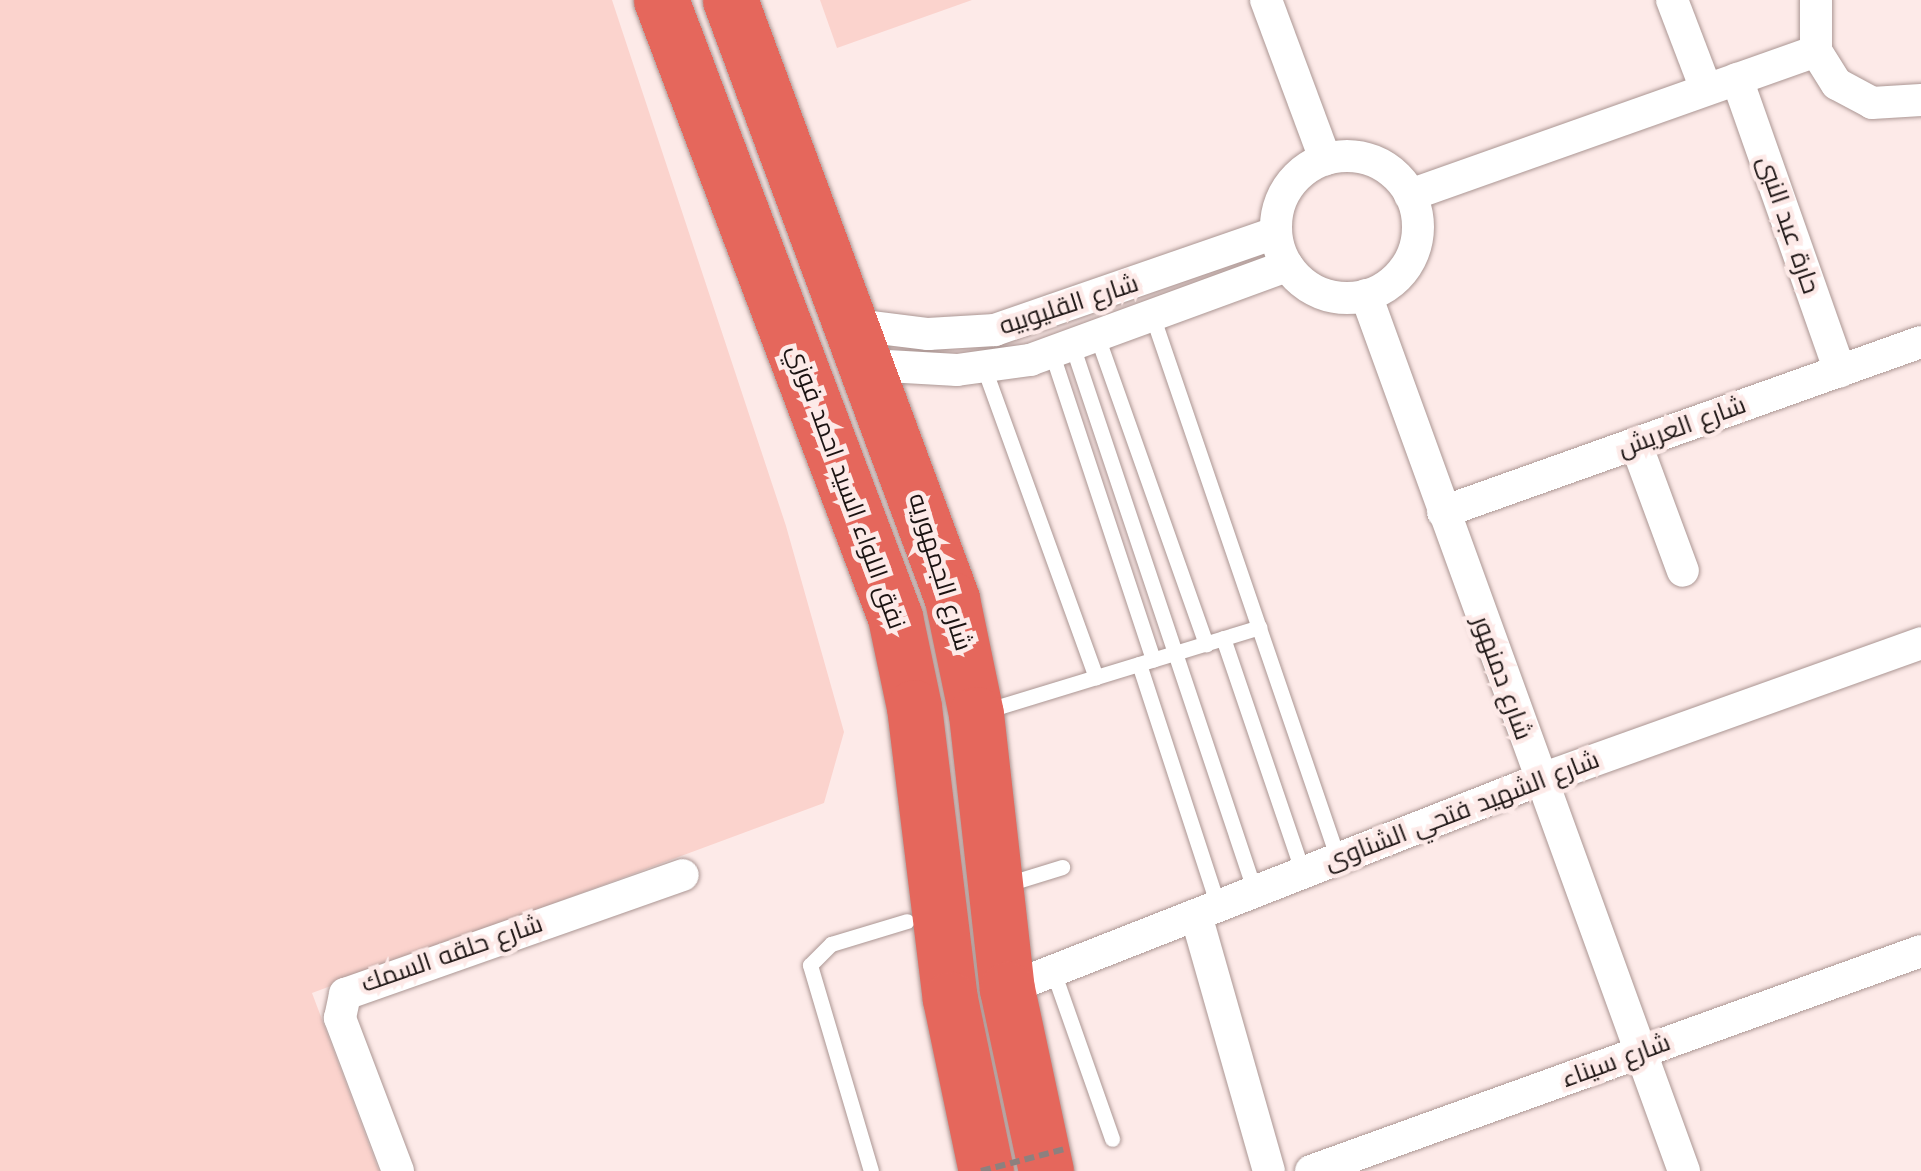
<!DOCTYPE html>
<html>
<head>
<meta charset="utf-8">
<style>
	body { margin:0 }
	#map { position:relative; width:1921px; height:1171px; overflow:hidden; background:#fdeae8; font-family:"Work Sans",Cairo,sans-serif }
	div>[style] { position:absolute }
	.green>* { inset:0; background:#fbd3cd }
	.roads { filter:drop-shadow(0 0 2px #ab9693) drop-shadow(0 0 2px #ab9693) }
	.lane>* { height:15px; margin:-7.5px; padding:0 7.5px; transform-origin:7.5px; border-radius:7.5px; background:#fff }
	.street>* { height:32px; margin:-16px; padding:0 16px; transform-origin:16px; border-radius:16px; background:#fff }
	.street>.ring { margin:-16px; padding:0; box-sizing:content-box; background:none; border:32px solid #fff; border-radius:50% }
	.highway>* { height:55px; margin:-27.5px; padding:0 27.5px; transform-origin:27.5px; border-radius:27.5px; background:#e5675c }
	.path-bridge>* { height:6px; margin-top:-3px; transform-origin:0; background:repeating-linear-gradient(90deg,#8d807e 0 10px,transparent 0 15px) }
	span { translate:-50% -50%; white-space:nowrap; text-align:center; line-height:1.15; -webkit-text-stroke:9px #fdeae8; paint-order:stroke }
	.street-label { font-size:25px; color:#1b1312 }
</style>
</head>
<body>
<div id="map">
	<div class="green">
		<div style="clip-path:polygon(0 0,612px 0,786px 526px,844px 732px,824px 803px,312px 993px,379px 1171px,0 1171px)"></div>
		<div style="clip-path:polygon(820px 0,972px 0,837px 48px)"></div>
	</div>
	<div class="roads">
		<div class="lane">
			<div style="left:1153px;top:318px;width:572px;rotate:71.12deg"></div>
			<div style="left:1098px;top:339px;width:324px;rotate:70.5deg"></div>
			<div style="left:1073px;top:348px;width:574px;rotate:71.5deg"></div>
			<div style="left:1052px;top:354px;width:322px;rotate:71.7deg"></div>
			<div style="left:984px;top:368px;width:329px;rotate:70.1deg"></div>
			<div style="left:1223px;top:638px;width:248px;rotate:71.2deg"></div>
			<div style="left:1139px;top:664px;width:255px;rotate:71.9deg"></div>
			<div style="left:985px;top:711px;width:287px;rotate:-17deg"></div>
			<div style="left:1004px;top:885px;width:61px;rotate:-17.2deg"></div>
			<div style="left:1053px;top:971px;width:178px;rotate:70.6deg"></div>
			<div style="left:871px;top:1171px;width:215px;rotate:-106.5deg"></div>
			<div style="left:810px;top:965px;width:30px;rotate:-45deg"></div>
			<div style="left:831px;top:944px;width:79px;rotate:-16.8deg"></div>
		</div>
		<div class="street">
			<div style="left:1266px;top:0;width:170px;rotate:69.6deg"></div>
			<div style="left:1672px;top:0;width:95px;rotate:69.1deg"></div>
			<div style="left:1816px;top:0;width:51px;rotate:90deg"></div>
			<div style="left:1816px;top:51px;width:39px;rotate:58deg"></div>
			<div style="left:1837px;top:84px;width:40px;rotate:28deg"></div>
			<div style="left:1872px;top:103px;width:49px;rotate:-3.5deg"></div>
			<div style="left:1737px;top:79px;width:310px;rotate:70.6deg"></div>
			<div class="ring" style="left:1276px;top:156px;width:110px;height:110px"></div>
			<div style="left:1410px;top:195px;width:431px;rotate:-19.5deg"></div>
			<div style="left:1366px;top:295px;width:932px;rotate:70.05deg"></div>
			<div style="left:855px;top:325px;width:74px;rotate:7deg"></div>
			<div style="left:928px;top:334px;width:67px;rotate:-3.4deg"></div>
			<div style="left:995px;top:330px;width:296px;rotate:-19.1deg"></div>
			<div style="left:870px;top:365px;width:87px;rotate:3.3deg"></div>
			<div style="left:957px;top:370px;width:74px;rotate:-7.8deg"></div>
			<div style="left:1030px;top:360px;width:274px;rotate:-20.1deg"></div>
			<div style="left:1636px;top:444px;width:135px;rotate:69.7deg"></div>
			<div style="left:1443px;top:512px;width:507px;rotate:-19.58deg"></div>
			<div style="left:1196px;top:915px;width:266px;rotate:74.1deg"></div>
			<div style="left:1007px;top:989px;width:572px;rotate:-21.45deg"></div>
			<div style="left:1539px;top:780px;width:406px;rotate:-19.7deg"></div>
			<div style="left:398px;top:1171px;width:164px;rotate:-110.8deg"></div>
			<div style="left:340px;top:1018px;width:25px;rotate:-78deg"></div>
			<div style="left:345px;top:994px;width:358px;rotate:-19.4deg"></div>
			<div style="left:1311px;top:1171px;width:648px;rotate:-19.83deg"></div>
		</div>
		<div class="highway">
			<div style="left:661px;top:0;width:660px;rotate:69.23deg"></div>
			<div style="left:895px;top:617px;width:92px;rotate:78.1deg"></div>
			<div style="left:914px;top:707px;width:294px;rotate:83deg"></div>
			<div style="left:950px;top:999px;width:176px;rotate:78.2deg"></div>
			<div style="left:730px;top:0;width:639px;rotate:69.66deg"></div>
			<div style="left:952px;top:599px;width:117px;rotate:78.2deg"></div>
			<div style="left:976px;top:714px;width:277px;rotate:83.6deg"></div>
			<div style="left:1007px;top:989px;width:186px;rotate:77.9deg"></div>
		</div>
	</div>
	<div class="path-bridge">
		<div style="left:981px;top:1171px;width:87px;rotate:-14.7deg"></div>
	</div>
	<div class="street-label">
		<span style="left:1788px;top:225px;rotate:71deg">حارة عبد النبى</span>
		<span style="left:1069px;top:305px;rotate:-18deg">شارع القليوبيه</span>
		<span style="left:1682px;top:427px;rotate:-20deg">شارع العريش</span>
		<span style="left:846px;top:487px;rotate:70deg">نفق اللواء السيد احمد فوزي</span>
		<span style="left:940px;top:572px;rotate:73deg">شارع الجمهوريه</span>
		<span style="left:1502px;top:678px;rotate:70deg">شارع دمنهور</span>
		<span style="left:1462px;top:811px;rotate:-21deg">شارع الشهيد فتحي الشناوى</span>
		<span style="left:452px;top:954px;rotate:-19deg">شارع حلقه السمك</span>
		<span style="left:1616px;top:1061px;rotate:-20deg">شارع سيناء</span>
	</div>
</div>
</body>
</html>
